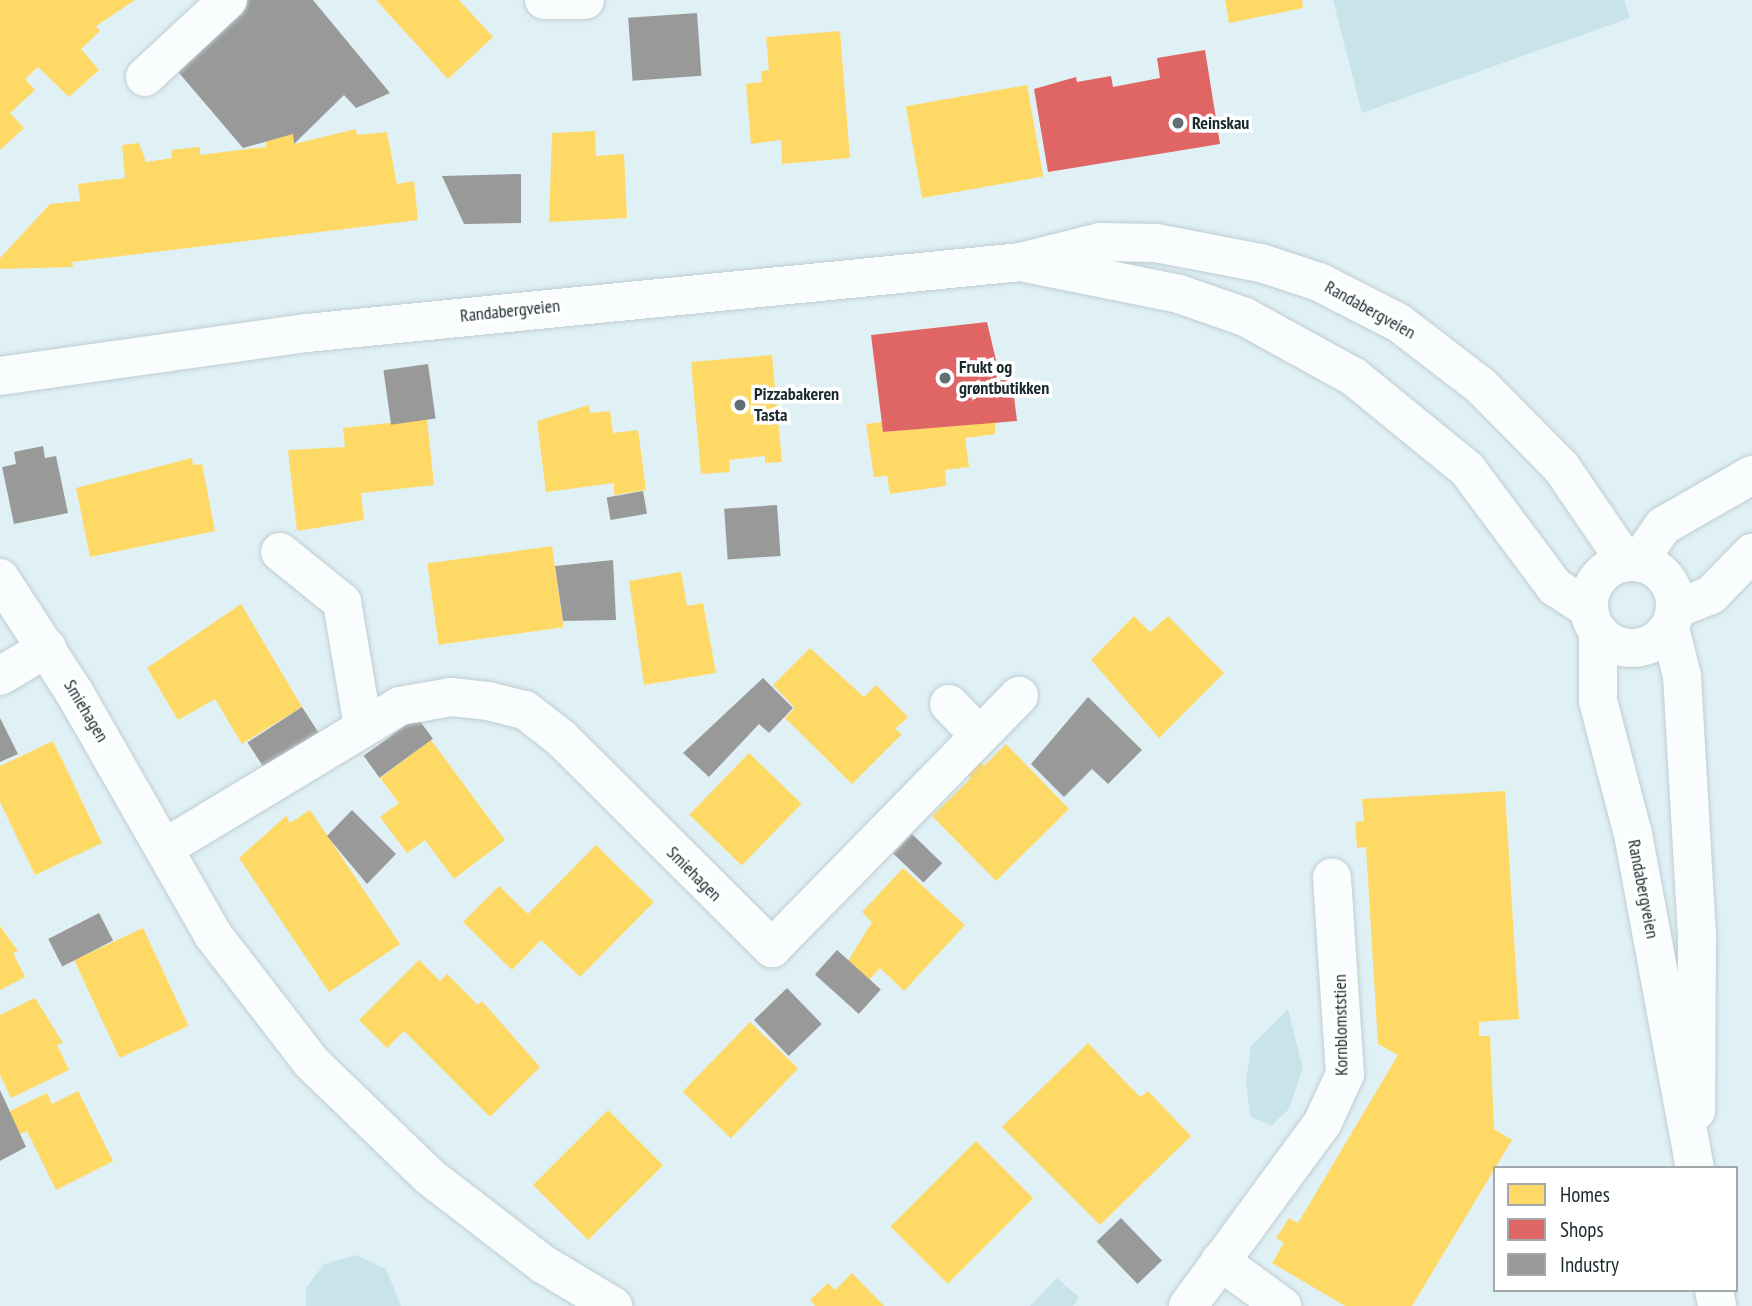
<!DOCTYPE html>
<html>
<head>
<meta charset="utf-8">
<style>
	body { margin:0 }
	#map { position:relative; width:1752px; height:1306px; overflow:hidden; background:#e0f1f6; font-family:"PT Sans Narrow",sans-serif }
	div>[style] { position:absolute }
	.green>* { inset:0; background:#c8e3ea }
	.homes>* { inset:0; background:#ffd966; transform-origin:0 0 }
	.shops>* { inset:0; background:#e06666 }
	.industry>* { inset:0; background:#999; transform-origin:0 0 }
	.roads { filter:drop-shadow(0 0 2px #becdd1) drop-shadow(0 0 2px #becdd1) }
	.minor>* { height:38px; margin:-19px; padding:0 19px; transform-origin:19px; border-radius:19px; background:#fafdfe }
	.major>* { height:38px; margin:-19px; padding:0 19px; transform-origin:19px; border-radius:19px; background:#fafdfe }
	.major>.ring { margin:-19px; padding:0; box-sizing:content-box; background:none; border:38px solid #fafdfe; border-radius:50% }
	.dots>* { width:19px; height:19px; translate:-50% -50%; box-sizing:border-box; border:4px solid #fff; border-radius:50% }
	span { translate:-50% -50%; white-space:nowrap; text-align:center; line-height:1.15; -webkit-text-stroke:7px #fff; paint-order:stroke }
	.poi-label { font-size:18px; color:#1a292d; font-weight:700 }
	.left { translate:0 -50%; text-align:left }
	.street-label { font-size:18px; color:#1a292d }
	.legend { position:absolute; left:1493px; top:1166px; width:245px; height:126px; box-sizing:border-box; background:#fff; border:2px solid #a3a9ab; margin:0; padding:9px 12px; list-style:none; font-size:21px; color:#1a292d }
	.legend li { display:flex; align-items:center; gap:14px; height:35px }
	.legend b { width:35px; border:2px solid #a3a9ab }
</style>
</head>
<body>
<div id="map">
	<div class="green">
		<div style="clip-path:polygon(1333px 0,1624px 0,1630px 18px,1362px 113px)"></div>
		<div style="clip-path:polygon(1288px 1009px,1303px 1068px,1289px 1109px,1271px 1126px,1250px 1116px,1246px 1081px,1251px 1046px)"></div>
		<div style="clip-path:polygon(356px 1255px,386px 1269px,401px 1306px,306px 1306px,306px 1288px,324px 1264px)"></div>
		<div style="clip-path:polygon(1057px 1278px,1079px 1297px,1073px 1306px,1030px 1306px)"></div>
	</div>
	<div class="homes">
		<div style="clip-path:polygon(0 0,135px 0,96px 26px,100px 31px,81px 49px,99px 70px,69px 97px,38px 67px,25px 79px,35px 90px,10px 113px,24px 128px,0 150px)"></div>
		<div style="clip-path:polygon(376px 0,459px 0,493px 37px,448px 79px)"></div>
		<div style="clip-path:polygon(1225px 0,1302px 0,1303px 8px,1229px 23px)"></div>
		<div style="clip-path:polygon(840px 31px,850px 158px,782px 164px,781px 140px,751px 144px,746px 84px,762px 82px,761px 71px,769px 70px,766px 37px)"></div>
		<div style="left:1027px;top:85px;width:93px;height:123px;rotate:80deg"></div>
		<div style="clip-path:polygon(356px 129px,357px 135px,387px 132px,397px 184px,414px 181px,418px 220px,72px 262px,73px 267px,0 269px,0 258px,50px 204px,80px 201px,78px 184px,125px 178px,122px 145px,139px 143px,146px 162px,172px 158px,171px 150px,200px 147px,200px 155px,247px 149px,266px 147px,266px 137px,293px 134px,294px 144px)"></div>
		<div style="clip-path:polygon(595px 131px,596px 156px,624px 154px,627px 218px,549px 222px,552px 133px)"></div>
		<div style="clip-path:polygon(772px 355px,782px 462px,765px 463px,765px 456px,729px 460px,730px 472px,701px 474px,691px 362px)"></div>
		<div style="clip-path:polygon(589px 405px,590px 413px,610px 411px,613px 433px,638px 430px,646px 490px,614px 495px,614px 483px,546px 492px,537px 421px)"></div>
		<div style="clip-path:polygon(427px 419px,434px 485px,361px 493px,364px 520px,297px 531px,288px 450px,345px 447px,343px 428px)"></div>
		<div style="clip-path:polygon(882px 422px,883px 432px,995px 422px,995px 434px,965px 438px,969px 467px,945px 470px,946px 486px,890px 494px,887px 476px,874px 477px,866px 424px)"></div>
		<div style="clip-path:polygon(192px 458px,193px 465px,202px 464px,215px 531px,90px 557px,76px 488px)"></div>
		<div style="left:552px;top:546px;width:82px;height:126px;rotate:82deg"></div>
		<div style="clip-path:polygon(681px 572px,687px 606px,703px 603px,716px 673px,644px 685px,629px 581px)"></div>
		<div style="clip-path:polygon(241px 604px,302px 707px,242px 744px,215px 699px,178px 720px,147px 668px)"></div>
		<div style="clip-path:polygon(1134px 616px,1150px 632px,1168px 616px,1224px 673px,1159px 738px,1091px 660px)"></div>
		<div style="clip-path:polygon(810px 648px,864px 697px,876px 685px,908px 717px,895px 729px,902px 734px,852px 784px,785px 718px,795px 708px,773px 685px)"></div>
		<div style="clip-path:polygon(431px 740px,505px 840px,454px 879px,425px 840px,407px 853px,380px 817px,399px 803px,380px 778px)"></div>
		<div style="clip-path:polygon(53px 741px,102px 843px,35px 875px,0 802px,0 766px)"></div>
		<div style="clip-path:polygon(1006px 744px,1069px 809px,996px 881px,932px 816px,971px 778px,966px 773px,979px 760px,984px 766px)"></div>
		<div style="left:749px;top:753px;width:73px;height:86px;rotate:44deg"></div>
		<div style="clip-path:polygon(1505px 791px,1519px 1019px,1479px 1022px,1479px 1036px,1490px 1036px,1494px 1129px,1512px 1140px,1412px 1306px,1345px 1306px,1272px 1263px,1284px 1243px,1276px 1238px,1289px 1218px,1298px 1223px,1398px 1055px,1378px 1044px,1366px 847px,1357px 848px,1355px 822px,1364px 821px,1362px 799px)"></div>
		<div style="clip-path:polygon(310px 810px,400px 944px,329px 992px,239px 858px,286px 816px,290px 823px)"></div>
		<div style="clip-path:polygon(596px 845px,654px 902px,580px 977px,541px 940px,512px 970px,463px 922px,499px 886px,528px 914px)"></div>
		<div style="clip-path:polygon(903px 868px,965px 925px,904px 991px,880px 968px,869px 980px,848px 961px,872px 922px,862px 912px)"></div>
		<div style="clip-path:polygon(0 926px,18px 951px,13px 953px,25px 977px,0 990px)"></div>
		<div style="left:143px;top:928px;width:108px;height:76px;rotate:65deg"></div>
		<div style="clip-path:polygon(419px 960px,440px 981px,447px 974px,478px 1005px,482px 1001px,540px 1067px,490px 1117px,404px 1031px,387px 1048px,359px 1020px)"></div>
		<div style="clip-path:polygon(35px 998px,63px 1043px,57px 1045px,69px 1070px,11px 1098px,0 1075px,0 1015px)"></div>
		<div style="left:750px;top:1022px;width:67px;height:97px;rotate:44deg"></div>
		<div style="clip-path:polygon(1088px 1043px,1140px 1097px,1148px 1091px,1191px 1136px,1100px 1225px,1002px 1127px)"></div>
		<div style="clip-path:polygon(78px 1091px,113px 1161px,56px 1190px,27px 1131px,20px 1134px,8px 1112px,47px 1093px,52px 1104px)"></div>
		<div style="left:608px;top:1110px;width:78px;height:106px;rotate:45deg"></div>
		<div style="left:976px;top:1141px;width:81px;height:121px;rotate:45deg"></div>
		<div style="clip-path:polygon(852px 1273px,884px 1306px,815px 1306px,810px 1300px,828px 1283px,835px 1290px)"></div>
	</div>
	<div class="shops">
		<div style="clip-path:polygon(1205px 50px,1220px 144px,1048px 172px,1034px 89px,1076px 77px,1077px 82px,1111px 76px,1113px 87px,1160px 78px,1157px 58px)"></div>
		<div style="clip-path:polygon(987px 322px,999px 373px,994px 381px,1012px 379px,1017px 421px,883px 432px,871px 335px)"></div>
	</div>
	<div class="industry">
		<div style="clip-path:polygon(248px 0,313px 0,390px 93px,356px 108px,344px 95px,294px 144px,293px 134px,243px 148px,174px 67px)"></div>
		<div style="left:697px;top:13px;width:63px;height:69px;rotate:86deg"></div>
		<div style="clip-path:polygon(521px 174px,521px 223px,464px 224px,442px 176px)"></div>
		<div style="left:428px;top:364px;width:55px;height:45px;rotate:82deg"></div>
		<div style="clip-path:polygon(43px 446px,45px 458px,56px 456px,68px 513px,14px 524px,2px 467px,16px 464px,14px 452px)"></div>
		<div style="left:643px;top:491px;width:23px;height:37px;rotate:80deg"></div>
		<div style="left:777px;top:505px;width:51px;height:53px;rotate:86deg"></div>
		<div style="clip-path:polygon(613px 560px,616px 620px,563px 621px,555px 566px)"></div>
		<div style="clip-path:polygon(763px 678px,793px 708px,769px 733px,759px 724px,709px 777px,683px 753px)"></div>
		<div style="clip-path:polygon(1088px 697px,1142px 750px,1108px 784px,1092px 769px,1064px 797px,1031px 764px)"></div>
		<div style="left:302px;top:707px;width:33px;height:65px;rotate:57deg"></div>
		<div style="left:417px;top:717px;width:27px;height:66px;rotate:54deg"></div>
		<div style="clip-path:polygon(0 718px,18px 754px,0 762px)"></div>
		<div style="clip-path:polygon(352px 810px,396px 854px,367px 884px,327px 836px)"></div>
		<div style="left:912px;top:834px;width:42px;height:27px;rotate:44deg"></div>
		<div style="left:99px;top:913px;width:31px;height:57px;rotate:63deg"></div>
		<div style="left:837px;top:950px;width:59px;height:33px;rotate:42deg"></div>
		<div style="left:787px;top:988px;width:50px;height:46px;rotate:46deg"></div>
		<div style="clip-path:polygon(0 1090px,26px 1147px,0 1161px)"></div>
		<div style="left:1121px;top:1218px;width:59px;height:34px;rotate:46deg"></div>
	</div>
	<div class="roads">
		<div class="minor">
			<div style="left:544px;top:0;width:41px"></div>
			<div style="left:145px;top:77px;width:113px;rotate:-42.9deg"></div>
			<div style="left:280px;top:552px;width:80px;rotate:38.9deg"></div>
			<div style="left:342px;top:602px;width:126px;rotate:80.4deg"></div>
			<div style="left:0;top:578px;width:136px;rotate:57deg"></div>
			<div style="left:74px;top:692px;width:280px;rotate:60.2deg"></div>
			<div style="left:213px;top:935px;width:160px;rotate:52.3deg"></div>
			<div style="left:311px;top:1062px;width:165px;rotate:44deg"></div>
			<div style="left:430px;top:1177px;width:143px;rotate:37.6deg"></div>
			<div style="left:543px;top:1264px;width:82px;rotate:31deg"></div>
			<div style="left:0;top:676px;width:55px;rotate:-30.8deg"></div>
			<div style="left:949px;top:704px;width:42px;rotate:46deg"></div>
			<div style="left:166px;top:847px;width:273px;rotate:-31.1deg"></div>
			<div style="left:400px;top:706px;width:52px;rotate:-10deg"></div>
			<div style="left:451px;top:697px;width:37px;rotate:6deg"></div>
			<div style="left:488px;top:701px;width:38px;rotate:14deg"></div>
			<div style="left:525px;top:710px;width:46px;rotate:37.9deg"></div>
			<div style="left:561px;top:738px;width:298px;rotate:44.9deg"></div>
			<div style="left:772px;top:948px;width:353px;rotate:-45.6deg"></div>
			<div style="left:1220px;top:1261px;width:77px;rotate:36deg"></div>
			<div style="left:1188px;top:1306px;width:228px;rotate:-53.7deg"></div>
			<div style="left:1323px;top:1122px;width:53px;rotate:-65.4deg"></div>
			<div style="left:1345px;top:1074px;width:197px;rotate:-93.8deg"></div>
		</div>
		<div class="major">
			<div style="left:1021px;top:262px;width:161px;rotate:11.4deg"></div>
			<div style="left:1179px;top:294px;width:70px;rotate:19.2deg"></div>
			<div style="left:1245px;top:317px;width:124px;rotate:28.8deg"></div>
			<div style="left:1354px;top:377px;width:146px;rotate:39.2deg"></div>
			<div style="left:1467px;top:469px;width:147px;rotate:53.3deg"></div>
			<div style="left:1555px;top:587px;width:40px;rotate:32.9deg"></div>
			<div style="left:0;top:376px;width:310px;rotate:-8deg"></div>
			<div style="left:307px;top:333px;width:718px;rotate:-5.68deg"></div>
			<div style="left:1021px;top:262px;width:81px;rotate:-14.2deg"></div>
			<div style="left:1100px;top:242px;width:56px;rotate:1deg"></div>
			<div style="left:1156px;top:243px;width:107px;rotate:10.8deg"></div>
			<div style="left:1261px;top:263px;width:61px;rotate:18.1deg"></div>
			<div style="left:1319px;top:282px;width:90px;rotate:27.1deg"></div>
			<div style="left:1399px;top:323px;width:103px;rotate:37.5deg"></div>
			<div style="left:1481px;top:386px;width:114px;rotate:45.4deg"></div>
			<div style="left:1561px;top:467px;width:115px;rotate:55.6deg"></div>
			<div class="ring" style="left:1589px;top:562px;width:48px;height:48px"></div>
			<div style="left:1638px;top:562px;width:44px;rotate:-55.2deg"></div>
			<div style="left:1663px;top:526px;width:103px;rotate:-29.8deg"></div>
			<div style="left:1676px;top:609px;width:38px;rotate:-22deg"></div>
			<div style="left:1711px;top:595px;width:59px;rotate:-45.7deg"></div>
			<div style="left:1670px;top:628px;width:49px;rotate:76deg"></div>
			<div style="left:1682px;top:676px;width:257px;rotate:86.7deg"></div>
			<div style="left:1697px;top:933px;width:178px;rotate:90.3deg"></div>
			<div style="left:1598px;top:632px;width:69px;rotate:90deg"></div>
			<div style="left:1598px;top:701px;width:138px;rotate:75.3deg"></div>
			<div style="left:1633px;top:834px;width:340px;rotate:79.5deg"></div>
			<div style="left:1714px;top:1290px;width:16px;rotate:79deg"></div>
		</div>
	</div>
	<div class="dots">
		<div style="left:1178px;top:123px;background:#5f6f73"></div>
		<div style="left:945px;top:378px;background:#5f6f73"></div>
		<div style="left:740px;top:405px;background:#5f6f73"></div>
	</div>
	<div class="poi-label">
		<span class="left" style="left:1192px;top:123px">Reinskau</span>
		<span class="left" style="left:959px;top:378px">Frukt og<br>grøntbutikken</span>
		<span class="left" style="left:754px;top:405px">Pizzabakeren<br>Tasta</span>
	</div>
	<div class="street-label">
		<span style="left:1370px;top:310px;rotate:29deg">Randabergveien</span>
		<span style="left:510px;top:311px;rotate:-6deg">Randabergveien</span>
		<span style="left:86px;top:711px;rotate:59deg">Smiehagen</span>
		<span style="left:694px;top:874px;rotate:45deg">Smiehagen</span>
		<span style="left:1643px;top:889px;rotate:79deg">Randabergveien</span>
		<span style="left:1341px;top:1025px;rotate:-91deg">Kornblomststien</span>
	</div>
	<ul class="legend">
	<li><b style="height:19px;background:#ffd966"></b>Homes</li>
	<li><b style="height:19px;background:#e06666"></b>Shops</li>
	<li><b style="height:19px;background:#999"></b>Industry</li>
	</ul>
</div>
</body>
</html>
